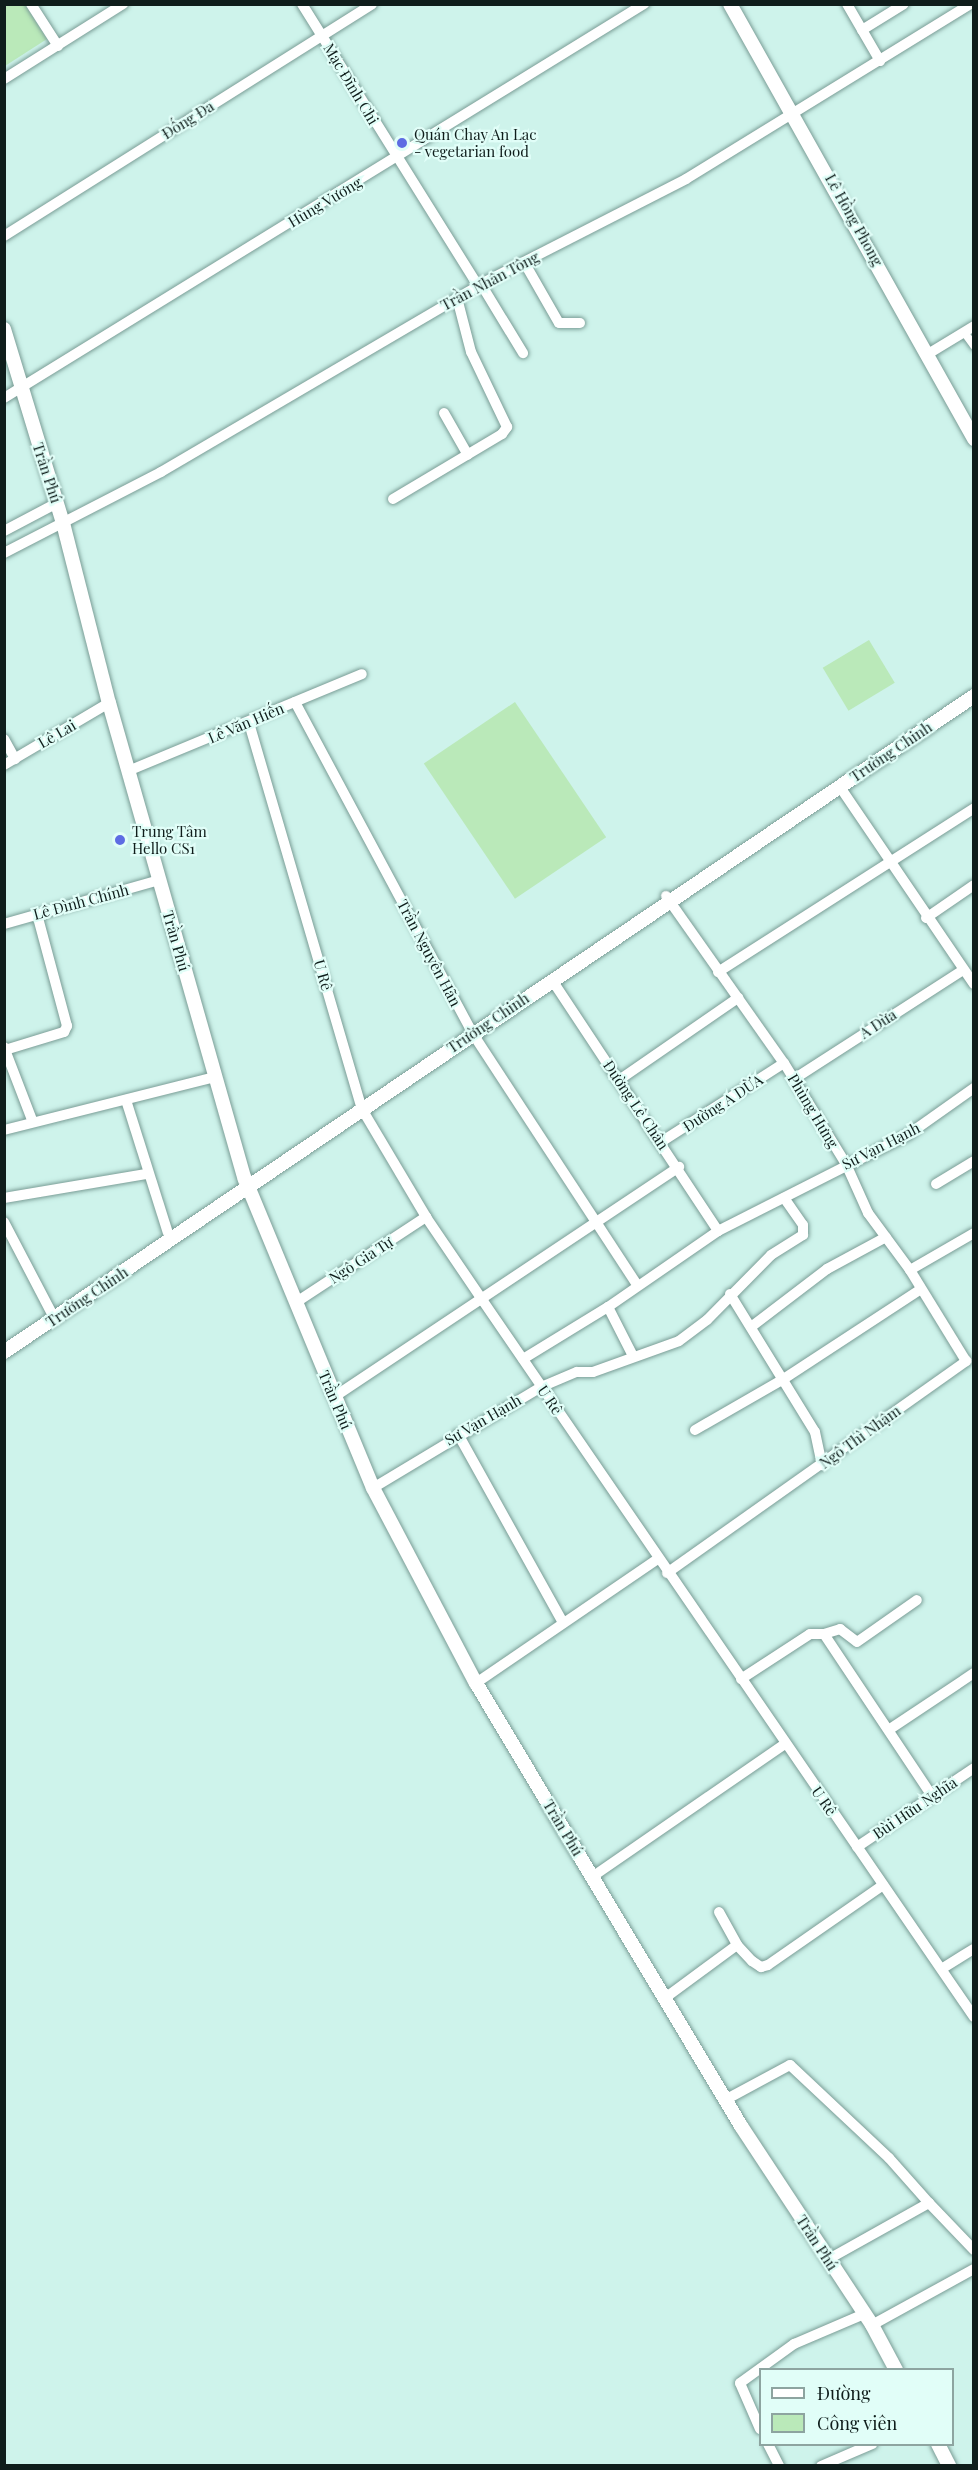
<!DOCTYPE html>
<html>
<head>
<meta charset="utf-8">
<style>
	body { margin:0 }
	#map { position:relative; width:978px; height:2470px; overflow:hidden; background:#cef3eb; font-family:"Playfair Display",serif }
	div>[style] { position:absolute }
	.green>* { inset:0; background:#bae9b9; transform-origin:0 0 }
	.roads { filter:drop-shadow(0 0 2px #7a9d96) drop-shadow(0 0 2px #7a9d96) }
	.pedestrian>* { height:8px; margin:-4px; padding:0 4px; transform-origin:4px; border-radius:4px; background:#fff }
	.minor>* { height:10px; margin:-5px; padding:0 5px; transform-origin:5px; border-radius:5px; background:#fff }
	.tertiary>* { height:14px; margin:-7px; padding:0 7px; transform-origin:7px; border-radius:7px; background:#fff }
	.dots>* { width:16px; height:16px; translate:-50% -50%; box-sizing:border-box; border:3px solid #e1fef8; border-radius:50% }
	span { translate:-50% -50%; white-space:nowrap; text-align:center; line-height:1.15; -webkit-text-stroke:4.5px #e1fef8; paint-order:stroke }
	.street-label { font-size:15px; color:#0f1d1b }
	.poi-label { font-size:15px; color:#0f1d1b }
	.left { translate:0 -50%; text-align:left }
	.frame { position:absolute; inset:0; border:6px solid #0f1d1b; pointer-events:none }
	.legend { position:absolute; left:759px; top:2368px; width:195px; height:78px; box-sizing:border-box; background:#e1fef8; border:2px solid #8da4a0; margin:0; padding:8px 10px; list-style:none; font-size:18px; color:#0f1d1b }
	.legend li { display:flex; align-items:center; gap:12px; height:30px }
	.legend b { width:30px; border:2px solid #8da4a0 }
</style>
</head>
<body>
<div id="map">
	<div class="green">
		<div style="clip-path:polygon(5px 5px,25px 5px,47px 39px,5px 66px)"></div>
		<div style="left:869px;top:640px;width:50px;height:54px;rotate:59deg"></div>
		<div style="left:515px;top:702px;width:163px;height:110px;rotate:56deg"></div>
	</div>
	<div class="roads">
		<div class="pedestrian">
			<div style="left:964px;top:332px;width:17px;rotate:54deg"></div>
		</div>
		<div class="minor">
			<div style="left:31px;top:4px;width:50px;rotate:57.3deg"></div>
			<div style="left:302px;top:4px;width:332px;rotate:58deg"></div>
			<div style="left:847px;top:4px;width:66px;rotate:59.9deg"></div>
			<div style="left:862px;top:30px;width:49px;rotate:-31.8deg"></div>
			<div style="left:4px;top:79px;width:141px;rotate:-32.2deg"></div>
			<div style="left:4px;top:236px;width:435px;rotate:-32.2deg"></div>
			<div style="left:524px;top:262px;width:70px;rotate:60.2deg"></div>
			<div style="left:559px;top:323px;width:21px"></div>
			<div style="left:481px;top:284px;width:81px;rotate:58.7deg"></div>
			<div style="left:928px;top:354px;width:54px;rotate:-31.3deg"></div>
			<div style="left:4px;top:398px;width:752px;rotate:-31.62deg"></div>
			<div style="left:444px;top:413px;width:48px;rotate:60.3deg"></div>
			<div style="left:393px;top:499px;width:127px;rotate:-30.8deg"></div>
			<div style="left:502px;top:434px;width:9px;rotate:-54deg"></div>
			<div style="left:507px;top:427px;width:83px;rotate:-115.6deg"></div>
			<div style="left:471px;top:352px;width:56px;rotate:-104.5deg"></div>
			<div style="left:4px;top:531px;width:60px;rotate:-27.8deg"></div>
			<div style="left:4px;top:553px;width:177px;rotate:-27.3deg"></div>
			<div style="left:161px;top:472px;width:371px;rotate:-30.4deg"></div>
			<div style="left:481px;top:284px;width:230px;rotate:-27.1deg"></div>
			<div style="left:686px;top:179px;width:334px;rotate:-31.6deg"></div>
			<div style="left:295px;top:702px;width:377px;rotate:61.8deg"></div>
			<div style="left:473px;top:1034px;width:300px;rotate:56.8deg"></div>
			<div style="left:249px;top:723px;width:402px;rotate:73.7deg"></div>
			<div style="left:362px;top:1109px;width:126px;rotate:59.3deg"></div>
			<div style="left:426px;top:1217px;width:102px;rotate:55.8deg"></div>
			<div style="left:483px;top:1301px;width:868px;rotate:55.56deg"></div>
			<div style="left:4px;top:739px;width:23px;rotate:61deg"></div>
			<div style="left:4px;top:765px;width:122px;rotate:-30.6deg"></div>
			<div style="left:128px;top:771px;width:253px;rotate:-22.5deg"></div>
			<div style="left:840px;top:787px;width:238px;rotate:55.8deg"></div>
			<div style="left:666px;top:896px;width:204px;rotate:54.8deg"></div>
			<div style="left:784px;top:1063px;width:119px;rotate:58.5deg"></div>
			<div style="left:846px;top:1164px;width:54px;rotate:65.8deg"></div>
			<div style="left:868px;top:1213px;width:71px;rotate:53.6deg"></div>
			<div style="left:910px;top:1270px;width:74px;rotate:-30deg"></div>
			<div style="left:926px;top:918px;width:58px;rotate:-34.5deg"></div>
			<div style="left:4px;top:924px;width:161px;rotate:-15.8deg"></div>
			<div style="left:718px;top:972px;width:304px;rotate:-32.6deg"></div>
			<div style="left:552px;top:980px;width:301px;rotate:56.5deg"></div>
			<div style="left:4px;top:1047px;width:78px;rotate:69deg"></div>
			<div style="left:5px;top:1050px;width:62px;rotate:-17deg"></div>
			<div style="left:64px;top:1032px;width:7px;rotate:-63deg"></div>
			<div style="left:67px;top:1026px;width:116px;rotate:-105deg"></div>
			<div style="left:794px;top:1079px;width:201px;rotate:-32.8deg"></div>
			<div style="left:619px;top:1080px;width:145px;rotate:-34.6deg"></div>
			<div style="left:126px;top:1100px;width:139px;rotate:72.5deg"></div>
			<div style="left:4px;top:1130px;width:218px;rotate:-14.1deg"></div>
			<div style="left:661px;top:1142px;width:146px;rotate:-32.7deg"></div>
			<div style="left:936px;top:1184px;width:44px;rotate:-31.2deg"></div>
			<div style="left:4px;top:1198px;width:144px;rotate:-9.6deg"></div>
			<div style="left:4px;top:1222px;width:102px;rotate:62.4deg"></div>
			<div style="left:730px;top:1294px;width:162px;rotate:58.4deg"></div>
			<div style="left:815px;top:1432px;width:34px;rotate:78deg"></div>
			<div style="left:295px;top:1303px;width:157px;rotate:-33.3deg"></div>
			<div style="left:751px;top:1327px;width:96px;rotate:-37.3deg"></div>
			<div style="left:827px;top:1269px;width:67px;rotate:-28.5deg"></div>
			<div style="left:633px;top:1356px;width:55px;rotate:-117deg"></div>
			<div style="left:608px;top:1307px;width:134px;rotate:-34.6deg"></div>
			<div style="left:718px;top:1231px;width:214px;rotate:-26.9deg"></div>
			<div style="left:909px;top:1134px;width:80px;rotate:-35.3deg"></div>
			<div style="left:523px;top:1359px;width:100px;rotate:-31.5deg"></div>
			<div style="left:334px;top:1397px;width:415px;rotate:-33.7deg"></div>
			<div style="left:695px;top:1430px;width:100px;rotate:-29.9deg"></div>
			<div style="left:782px;top:1380px;width:166px;rotate:-33.2deg"></div>
			<div style="left:458px;top:1434px;width:216px;rotate:60.9deg"></div>
			<div style="left:373px;top:1488px;width:196px;rotate:-31deg"></div>
			<div style="left:541px;top:1387px;width:39px;rotate:-23deg"></div>
			<div style="left:577px;top:1372px;width:16px"></div>
			<div style="left:593px;top:1372px;width:91px;rotate:-19.8deg"></div>
			<div style="left:679px;top:1341px;width:35px;rotate:-37deg"></div>
			<div style="left:707px;top:1320px;width:91px;rotate:-45.4deg"></div>
			<div style="left:771px;top:1255px;width:38px;rotate:-32deg"></div>
			<div style="left:803px;top:1235px;width:10px;rotate:-90deg"></div>
			<div style="left:803px;top:1225px;width:33px;rotate:-125deg"></div>
			<div style="left:667px;top:1573px;width:367px;rotate:-35.3deg"></div>
			<div style="left:966px;top:1361px;width:107px;rotate:-121.6deg"></div>
			<div style="left:824px;top:1634px;width:17px;rotate:-17deg"></div>
			<div style="left:840px;top:1629px;width:21px;rotate:37deg"></div>
			<div style="left:857px;top:1642px;width:73px;rotate:-35deg"></div>
			<div style="left:741px;top:1679px;width:82px;rotate:-33.1deg"></div>
			<div style="left:810px;top:1634px;width:14px"></div>
			<div style="left:824px;top:1634px;width:195px;rotate:56.3deg"></div>
			<div style="left:476px;top:1683px;width:220px;rotate:-34.3deg"></div>
			<div style="left:890px;top:1729px;width:101px;rotate:-33.7deg"></div>
			<div style="left:857px;top:1847px;width:141px;rotate:-34deg"></div>
			<div style="left:592px;top:1877px;width:234px;rotate:-34.6deg"></div>
			<div style="left:719px;top:1912px;width:38px;rotate:61deg"></div>
			<div style="left:943px;top:1968px;width:36px;rotate:-32deg"></div>
			<div style="left:665px;top:1998px;width:89px;rotate:-36.4deg"></div>
			<div style="left:737px;top:1945px;width:22px;rotate:47deg"></div>
			<div style="left:752px;top:1961px;width:11px;rotate:34deg"></div>
			<div style="left:761px;top:1967px;width:7px;rotate:-16deg"></div>
			<div style="left:768px;top:1965px;width:140px;rotate:-34.8deg"></div>
			<div style="left:725px;top:2100px;width:74px;rotate:-28.3deg"></div>
			<div style="left:790px;top:2065px;width:136px;rotate:43.2deg"></div>
			<div style="left:889px;top:2158px;width:60px;rotate:48.4deg"></div>
			<div style="left:827px;top:2260px;width:117px;rotate:-29.2deg"></div>
			<div style="left:929px;top:2203px;width:65px;rotate:46.2deg"></div>
			<div style="left:872px;top:2325px;width:116px;rotate:-28.8deg"></div>
			<div style="left:760px;top:2429px;width:50px;rotate:-113.5deg"></div>
			<div style="left:740px;top:2383px;width:67px;rotate:-35.8deg"></div>
			<div style="left:794px;top:2344px;width:76px;rotate:-23.2deg"></div>
			<div style="left:768px;top:2444px;width:25px;rotate:63deg"></div>
			<div style="left:821px;top:2466px;width:56px;rotate:-23.3deg"></div>
		</div>
		<div class="tertiary">
			<div style="left:730px;top:4px;width:499px;rotate:60.7deg"></div>
			<div style="left:4px;top:329px;width:203px;rotate:73.1deg"></div>
			<div style="left:63px;top:523px;width:186px;rotate:75.7deg"></div>
			<div style="left:109px;top:703px;width:495px;rotate:74.1deg"></div>
			<div style="left:245px;top:1179px;width:334px;rotate:67.5deg"></div>
			<div style="left:373px;top:1488px;width:221px;rotate:62.2deg"></div>
			<div style="left:476px;top:1683px;width:516px;rotate:59.11deg"></div>
			<div style="left:741px;top:2126px;width:238px;rotate:56.6deg"></div>
			<div style="left:872px;top:2325px;width:51px;rotate:61.9deg"></div>
			<div style="left:4px;top:1352px;width:1171px;rotate:-34.07deg"></div>
			<div style="left:938px;top:2444px;width:25px;rotate:63deg"></div>
		</div>
	</div>
	<div class="dots">
		<div style="left:402px;top:143px;background:#5e6ce3"></div>
		<div style="left:120px;top:840px;background:#5e6ce3"></div>
	</div>
	<div class="street-label">
		<span style="left:351px;top:84px;rotate:59deg">Mạc Đĩnh Chi</span>
		<span style="left:188px;top:120px;rotate:-32deg">Đống Đa</span>
		<span style="left:325px;top:202px;rotate:-31deg">Hùng Vương</span>
		<span style="left:854px;top:220px;rotate:61deg">Lê Hồng Phong</span>
		<span style="left:490px;top:281px;rotate:-28deg">Trần Nhân Tông</span>
		<span style="left:47px;top:473px;rotate:72deg">Trần Phú</span>
		<span style="left:246px;top:723px;rotate:-23deg">Lê Văn Hiến</span>
		<span style="left:57px;top:734px;rotate:-30deg">Lê Lai</span>
		<span style="left:891px;top:752px;rotate:-34deg">Trường Chinh</span>
		<span style="left:81px;top:902px;rotate:-15deg">Lê Đình Chính</span>
		<span style="left:176px;top:941px;rotate:74deg">Trần Phú</span>
		<span style="left:429px;top:953px;rotate:62deg">Trần Nguyên Hãn</span>
		<span style="left:323px;top:975px;rotate:74deg">U Rê</span>
		<span style="left:488px;top:1023px;rotate:-34deg">Trường Chinh</span>
		<span style="left:878px;top:1024px;rotate:-33deg">A Dừa</span>
		<span style="left:723px;top:1103px;rotate:-33deg">Đường A DỪA</span>
		<span style="left:636px;top:1105px;rotate:56deg">Đường Lê Chân</span>
		<span style="left:813px;top:1111px;rotate:59deg">Phùng Hưng</span>
		<span style="left:881px;top:1146px;rotate:-27deg">Sư Vạn Hạnh</span>
		<span style="left:361px;top:1260px;rotate:-33deg">Ngô Gia Tự</span>
		<span style="left:87px;top:1297px;rotate:-34deg">Trường Chinh</span>
		<span style="left:335px;top:1400px;rotate:67deg">Trần Phú</span>
		<span style="left:550px;top:1400px;rotate:56deg">U Rê</span>
		<span style="left:483px;top:1420px;rotate:-30deg">Sư Vạn Hạnh</span>
		<span style="left:860px;top:1437px;rotate:-36deg">Ngô Thì Nhậm</span>
		<span style="left:824px;top:1801px;rotate:55deg">U Rê</span>
		<span style="left:915px;top:1808px;rotate:-34deg">Bùi Hữu Nghĩa</span>
		<span style="left:563px;top:1828px;rotate:59deg">Trần Phú</span>
		<span style="left:817px;top:2243px;rotate:57deg">Trần Phú</span>
	</div>
	<div class="poi-label">
		<span class="left" style="left:414px;top:143px">Quán Chay An Lạc<br>- vegetarian food</span>
		<span class="left" style="left:132px;top:840px">Trung Tâm<br>Hello CS1</span>
	</div>
	<div class="frame"></div>
	<ul class="legend">
	<li><b style="height:8px;background:#fff"></b>Đường</li>
	<li><b style="height:16px;background:#bae9b9"></b>Công viên</li>
	</ul>
</div>
</body>
</html>
